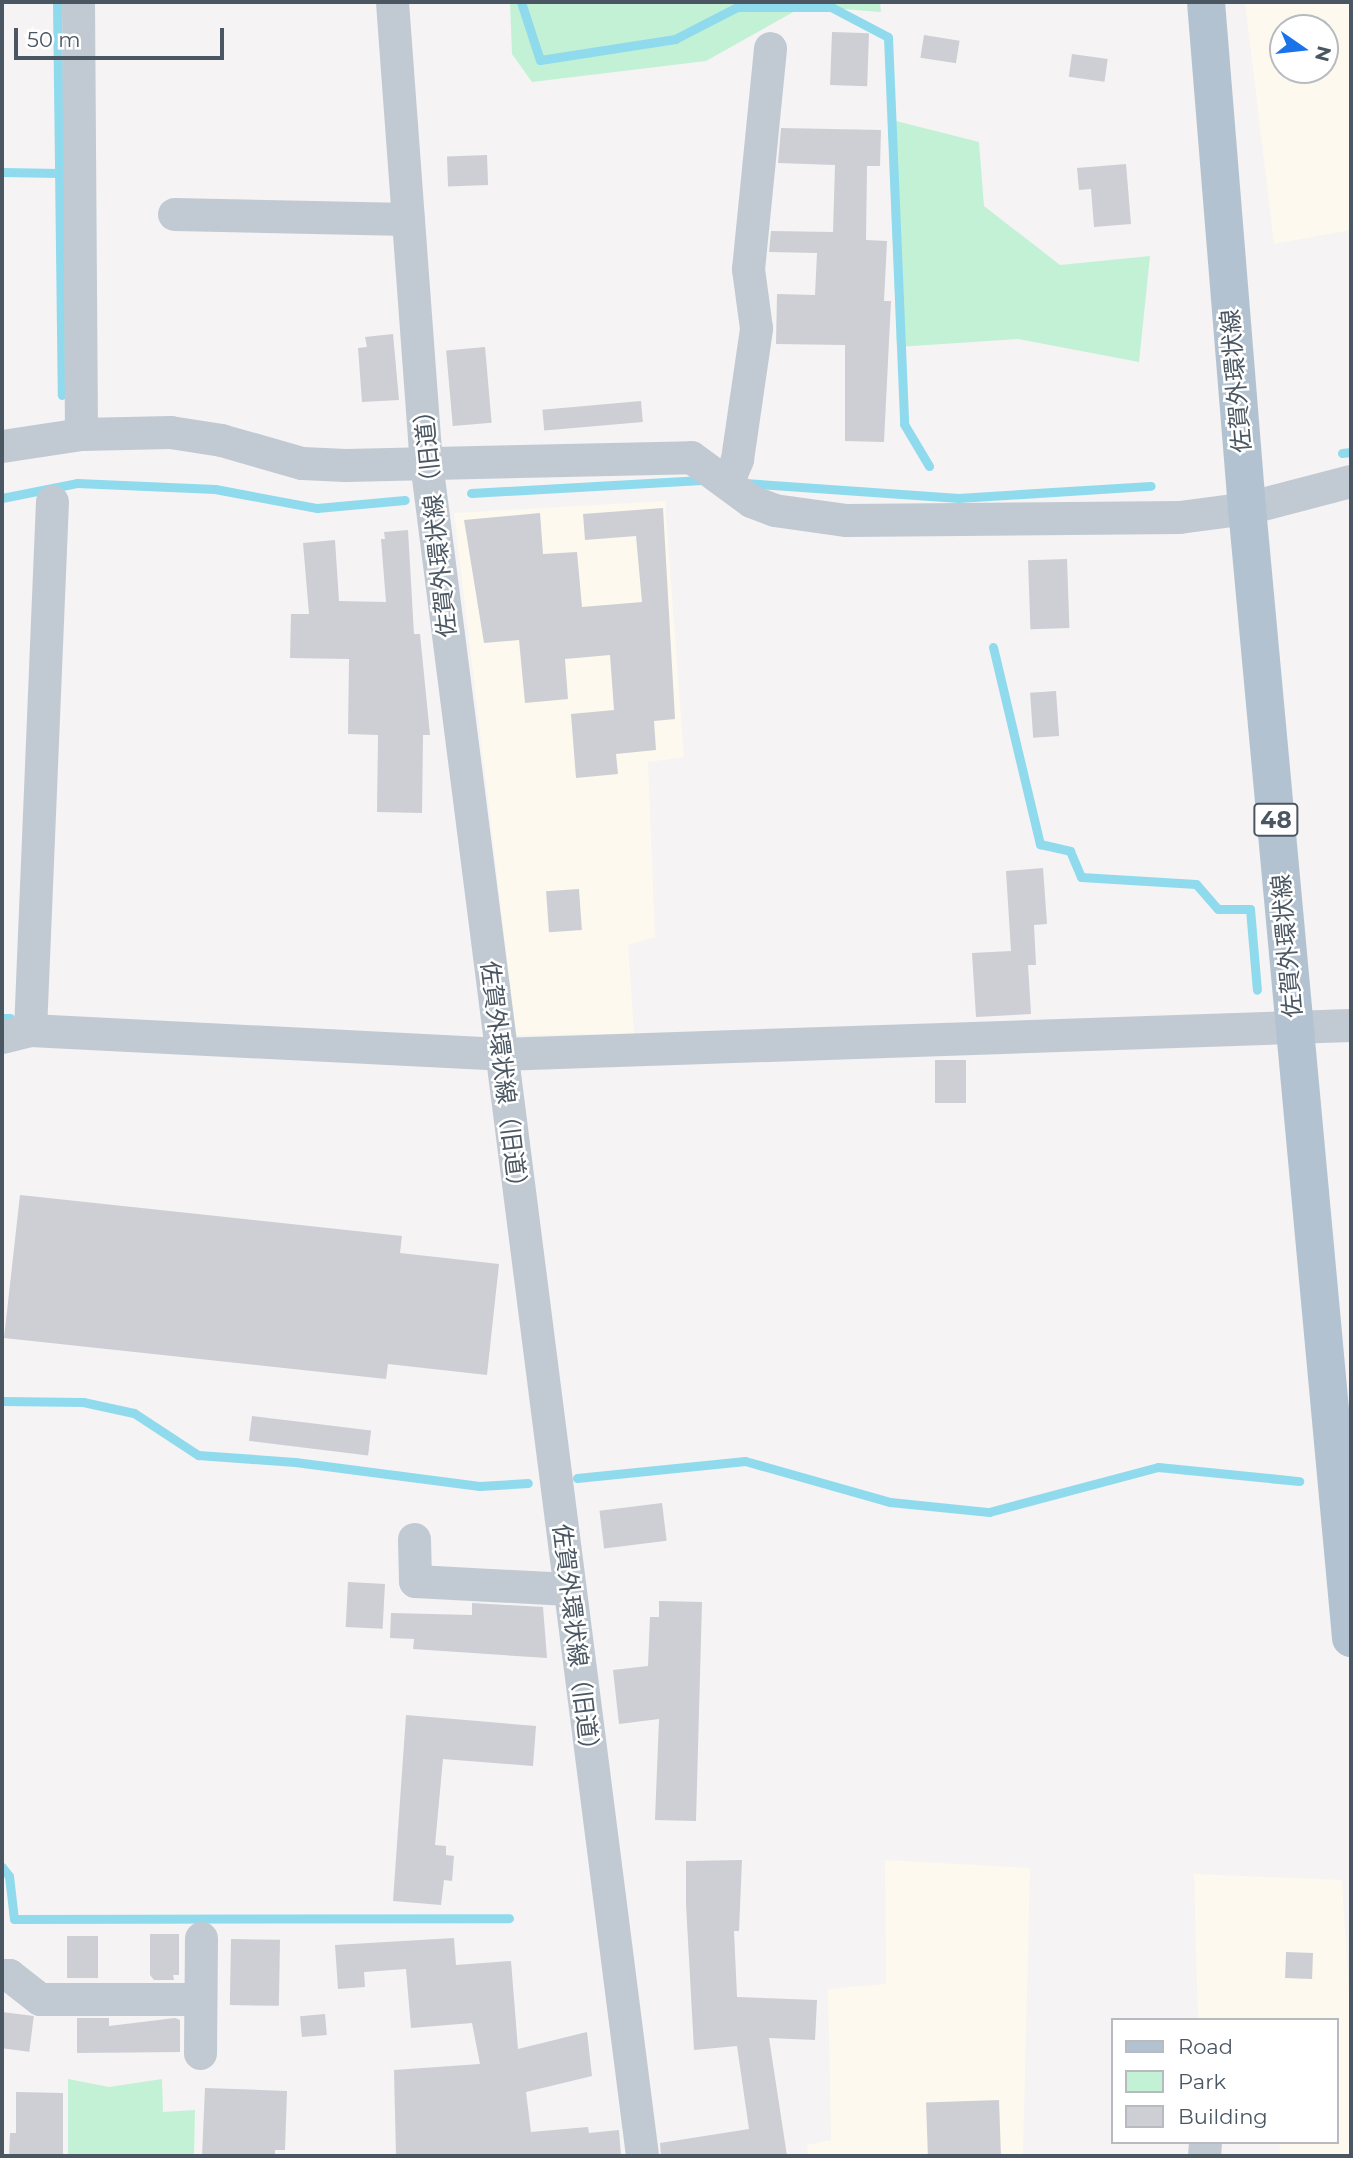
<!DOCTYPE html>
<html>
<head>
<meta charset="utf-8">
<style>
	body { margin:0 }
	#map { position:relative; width:1353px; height:2158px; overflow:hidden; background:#f5f3f3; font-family:Montserrat,"Noto Sans JP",sans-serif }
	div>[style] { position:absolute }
	.commercial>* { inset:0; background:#fdf9ef }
	.green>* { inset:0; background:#c3f1d5 }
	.stream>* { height:9px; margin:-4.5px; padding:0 4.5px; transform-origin:4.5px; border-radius:4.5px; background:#90daee }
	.building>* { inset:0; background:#cdcfd5; transform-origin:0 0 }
	.minor>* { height:33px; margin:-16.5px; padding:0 16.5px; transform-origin:16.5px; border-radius:16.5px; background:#c1cad2 }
	.major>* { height:38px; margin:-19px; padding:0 19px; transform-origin:19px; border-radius:19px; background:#b3c2d1 }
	span { translate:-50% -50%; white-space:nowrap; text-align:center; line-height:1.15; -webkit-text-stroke:5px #fff; paint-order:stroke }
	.shield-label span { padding:2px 5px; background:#fff; border:2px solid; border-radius:5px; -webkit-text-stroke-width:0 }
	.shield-label { font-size:23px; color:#4a5661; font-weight:700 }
	.street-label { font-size:24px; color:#4a5661 }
	.frame { position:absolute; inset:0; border:4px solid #4a5661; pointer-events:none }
	.legend { position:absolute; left:1111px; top:2018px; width:228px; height:126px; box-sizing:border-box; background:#fff; border:2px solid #b7bbc0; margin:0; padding:9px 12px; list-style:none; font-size:21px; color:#4a5661 }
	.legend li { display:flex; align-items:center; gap:14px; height:35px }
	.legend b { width:35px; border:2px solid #b7bbc0 }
	.north { position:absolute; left:1269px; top:14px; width:70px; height:70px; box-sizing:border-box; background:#fff; border:2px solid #b7bbc0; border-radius:50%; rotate:104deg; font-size:19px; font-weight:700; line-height:28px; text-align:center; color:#4a5661 }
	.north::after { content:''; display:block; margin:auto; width:24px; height:32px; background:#1a73e8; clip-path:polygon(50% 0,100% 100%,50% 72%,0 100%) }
	.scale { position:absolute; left:14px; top:28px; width:210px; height:32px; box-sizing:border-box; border:4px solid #4a5661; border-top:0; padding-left:9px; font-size:21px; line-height:24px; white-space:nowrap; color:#4a5661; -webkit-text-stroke:5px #fff; paint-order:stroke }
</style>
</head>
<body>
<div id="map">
	<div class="commercial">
		<div style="clip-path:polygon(evenodd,1245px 2px,1351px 2px,1351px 230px,1274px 244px,1245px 2px,1283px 28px,1325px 28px,1325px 70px,1283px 70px,1283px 28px)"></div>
		<div style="clip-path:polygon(665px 501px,684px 757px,648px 762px,655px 937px,628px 945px,634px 1034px,516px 1035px,454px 513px)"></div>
		<div style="clip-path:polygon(885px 1860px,1030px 1868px,1023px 2156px,808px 2156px,807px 2145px,831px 2140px,828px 1989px,886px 1984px)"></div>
		<div style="clip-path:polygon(1194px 1874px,1342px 1880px,1351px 2025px,1351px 2156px,1279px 2156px,1280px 2142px,1337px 2142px,1337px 2020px,1198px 2020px)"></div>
	</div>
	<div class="green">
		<div style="clip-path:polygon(510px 2px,880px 2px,881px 12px,804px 6px,706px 61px,532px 82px,512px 54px)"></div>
		<div style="clip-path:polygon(888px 119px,979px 142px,984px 206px,1060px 265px,1150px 256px,1139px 362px,1018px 339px,897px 347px)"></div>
		<div style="clip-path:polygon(68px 2079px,109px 2087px,162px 2079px,163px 2112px,195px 2110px,194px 2156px,68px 2156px)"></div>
	</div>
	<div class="stream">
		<div style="left:57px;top:2px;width:393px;rotate:89.3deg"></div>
		<div style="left:521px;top:2px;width:61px;rotate:71.9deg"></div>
		<div style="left:540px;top:60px;width:137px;rotate:-8.8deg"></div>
		<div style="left:675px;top:39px;width:70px;rotate:-27.3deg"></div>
		<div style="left:737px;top:7px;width:94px"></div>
		<div style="left:831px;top:7px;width:64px;rotate:27.8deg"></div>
		<div style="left:888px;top:37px;width:387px;rotate:87.6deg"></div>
		<div style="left:904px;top:424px;width:49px;rotate:59.2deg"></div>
		<div style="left:2px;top:172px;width:57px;rotate:1deg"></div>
		<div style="left:1342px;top:453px;width:9px;rotate:-6deg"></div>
		<div style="left:744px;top:483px;width:215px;rotate:4deg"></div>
		<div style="left:958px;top:498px;width:193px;rotate:-3.6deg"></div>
		<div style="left:471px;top:493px;width:231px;rotate:-3.2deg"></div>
		<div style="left:2px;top:498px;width:76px;rotate:-11.3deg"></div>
		<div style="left:77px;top:483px;width:138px;rotate:2.5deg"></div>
		<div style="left:215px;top:489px;width:104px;rotate:10.6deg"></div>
		<div style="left:317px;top:508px;width:88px;rotate:-5.2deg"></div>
		<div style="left:993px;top:647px;width:203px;rotate:76.6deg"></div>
		<div style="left:1040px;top:844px;width:31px;rotate:13deg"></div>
		<div style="left:1070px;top:851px;width:28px;rotate:67deg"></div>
		<div style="left:1081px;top:877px;width:115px;rotate:3.5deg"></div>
		<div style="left:1196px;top:884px;width:33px;rotate:49deg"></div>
		<div style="left:1218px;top:909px;width:32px"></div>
		<div style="left:1250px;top:909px;width:81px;rotate:85.1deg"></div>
		<div style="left:2px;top:1018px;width:8px"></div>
		<div style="left:2px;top:1401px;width:81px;rotate:0.7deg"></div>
		<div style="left:83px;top:1402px;width:52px;rotate:12.2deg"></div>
		<div style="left:134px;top:1413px;width:77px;rotate:33.3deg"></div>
		<div style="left:198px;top:1455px;width:97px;rotate:4.1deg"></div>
		<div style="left:295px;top:1462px;width:186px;rotate:7.4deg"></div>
		<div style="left:479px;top:1486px;width:49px;rotate:-3.5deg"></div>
		<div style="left:577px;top:1478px;width:169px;rotate:-5.8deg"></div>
		<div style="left:745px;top:1461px;width:151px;rotate:15.8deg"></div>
		<div style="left:890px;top:1502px;width:100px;rotate:5.8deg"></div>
		<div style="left:989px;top:1512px;width:175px;rotate:-14.9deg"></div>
		<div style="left:1158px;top:1467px;width:142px;rotate:5.7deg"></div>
		<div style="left:2px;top:1867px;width:11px;rotate:52deg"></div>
		<div style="left:9px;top:1876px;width:43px;rotate:83.4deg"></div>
		<div style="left:14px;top:1919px;width:495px;rotate:-0.1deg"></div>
	</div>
	<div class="building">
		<div style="left:832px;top:32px;width:37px;height:53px;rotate:2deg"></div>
		<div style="left:924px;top:35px;width:36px;height:23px;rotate:9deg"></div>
		<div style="left:1072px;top:54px;width:36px;height:23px;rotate:8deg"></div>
		<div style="clip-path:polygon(781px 128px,881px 130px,880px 166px,867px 166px,866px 240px,887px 241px,884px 301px,891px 301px,884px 442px,845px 441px,845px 345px,776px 344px,777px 294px,815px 295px,817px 253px,769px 252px,771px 231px,833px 232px,835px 165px,778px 163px)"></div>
		<div style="left:487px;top:155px;width:30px;height:40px;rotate:88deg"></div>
		<div style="clip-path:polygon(1126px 164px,1131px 224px,1094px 227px,1091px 189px,1079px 190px,1077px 168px)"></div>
		<div style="clip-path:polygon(393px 334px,399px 400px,362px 402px,358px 348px,367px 347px,365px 337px)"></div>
		<div style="left:485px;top:347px;width:76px;height:39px;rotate:85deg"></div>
		<div style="left:641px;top:401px;width:21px;height:99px;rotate:85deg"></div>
		<div style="clip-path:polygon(663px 508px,675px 719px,654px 721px,656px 750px,616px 754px,618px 774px,576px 778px,571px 714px,614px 710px,610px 655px,565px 659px,568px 699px,525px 703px,519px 640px,484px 643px,464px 520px,540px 513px,543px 554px,577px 552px,582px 607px,642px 602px,636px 536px,585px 540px,583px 514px)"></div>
		<div style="clip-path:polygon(408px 530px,414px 634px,420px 634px,430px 735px,423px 735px,422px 813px,377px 812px,378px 735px,348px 734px,349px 659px,290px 658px,291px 614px,309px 614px,303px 543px,335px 540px,339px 601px,386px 602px,381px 539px,385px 539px,384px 532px)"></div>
		<div style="left:1067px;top:559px;width:69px;height:39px;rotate:88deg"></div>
		<div style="left:1056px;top:691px;width:45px;height:26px;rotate:86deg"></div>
		<div style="clip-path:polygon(1043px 868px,1047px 924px,1034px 925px,1036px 965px,1028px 965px,1031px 1014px,976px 1017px,972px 953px,1011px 951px,1006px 871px)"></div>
		<div style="left:579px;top:889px;width:41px;height:33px;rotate:86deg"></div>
		<div style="left:935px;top:1060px;width:31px;height:43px"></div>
		<div style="clip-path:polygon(20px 1195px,402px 1236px,400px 1253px,499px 1264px,487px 1375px,388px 1364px,386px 1379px,4px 1338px)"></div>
		<div style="left:252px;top:1416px;width:120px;height:25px;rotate:7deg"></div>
		<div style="left:662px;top:1503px;width:38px;height:63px;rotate:83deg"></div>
		<div style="left:348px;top:1582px;width:37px;height:45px;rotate:3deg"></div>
		<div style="clip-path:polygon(659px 1601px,702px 1602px,696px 1821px,655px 1820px,659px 1719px,619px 1724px,613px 1670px,648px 1666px,650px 1617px,659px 1617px)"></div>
		<div style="clip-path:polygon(472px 1603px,543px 1607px,547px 1658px,413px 1649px,414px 1639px,390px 1638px,391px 1613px,472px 1615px)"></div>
		<div style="clip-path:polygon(406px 1715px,536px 1726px,533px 1766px,443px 1759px,435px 1845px,446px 1846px,446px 1855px,454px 1856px,452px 1881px,444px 1880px,441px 1905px,393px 1901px)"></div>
		<div style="clip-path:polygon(742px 1860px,739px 1931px,734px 1931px,737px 1997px,817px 2000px,815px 2040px,769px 2038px,787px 2156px,661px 2156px,660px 2143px,749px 2129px,737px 2046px,694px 2050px,686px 1904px,686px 1861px)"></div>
		<div style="clip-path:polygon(150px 1934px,179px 1934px,179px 1975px,173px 1975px,174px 1980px,154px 1980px,150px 1975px)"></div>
		<div style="left:67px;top:1936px;width:31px;height:42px"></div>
		<div style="clip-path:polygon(454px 1938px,456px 1965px,511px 1961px,518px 2049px,587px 2032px,592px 2076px,526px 2092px,531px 2132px,588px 2127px,589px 2133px,619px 2130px,621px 2156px,396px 2156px,394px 2070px,480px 2064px,472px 2023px,411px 2028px,406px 1969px,364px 1972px,365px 1987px,338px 1989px,335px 1945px)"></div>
		<div style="left:231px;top:1939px;width:49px;height:66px;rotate:1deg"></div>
		<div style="left:1286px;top:1952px;width:27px;height:26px;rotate:2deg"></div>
		<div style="left:2px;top:2012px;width:32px;height:36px;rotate:7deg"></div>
		<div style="left:325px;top:2014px;width:21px;height:25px;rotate:85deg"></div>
		<div style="clip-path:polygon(77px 2018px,109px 2018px,109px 2026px,175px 2018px,180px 2020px,180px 2052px,77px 2053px)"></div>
		<div style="clip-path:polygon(205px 2088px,287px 2091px,285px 2150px,275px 2150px,275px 2156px,202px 2156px)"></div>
		<div style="clip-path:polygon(16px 2092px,63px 2093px,63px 2156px,9px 2156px,10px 2133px,16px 2133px)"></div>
		<div style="left:999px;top:2100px;width:56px;height:73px;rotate:88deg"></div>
	</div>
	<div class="minor">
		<div style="left:78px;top:2px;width:432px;rotate:89.6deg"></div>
		<div style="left:392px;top:2px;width:461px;rotate:85.8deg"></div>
		<div style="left:426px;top:462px;width:1708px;rotate:82.73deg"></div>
		<div style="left:174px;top:214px;width:234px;rotate:1.2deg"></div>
		<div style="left:2px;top:446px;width:80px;rotate:-8.6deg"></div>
		<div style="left:81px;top:434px;width:89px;rotate:-1.3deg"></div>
		<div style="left:170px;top:432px;width:52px;rotate:8.9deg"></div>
		<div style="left:221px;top:440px;width:84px;rotate:15.9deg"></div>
		<div style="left:302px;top:463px;width:43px;rotate:2.7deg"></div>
		<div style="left:345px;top:465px;width:346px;rotate:-1.3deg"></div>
		<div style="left:691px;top:457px;width:74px;rotate:36.3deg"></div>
		<div style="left:751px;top:501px;width:25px;rotate:21deg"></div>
		<div style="left:774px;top:510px;width:73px;rotate:7.9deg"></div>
		<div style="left:846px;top:520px;width:333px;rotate:-0.5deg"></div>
		<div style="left:1179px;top:517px;width:69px;rotate:-7.5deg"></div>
		<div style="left:1247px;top:508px;width:107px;rotate:-14.6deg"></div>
		<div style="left:727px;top:483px;width:26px;rotate:-67deg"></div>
		<div style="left:737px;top:459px;width:132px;rotate:-81.7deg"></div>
		<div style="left:756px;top:328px;width:60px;rotate:-97.7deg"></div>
		<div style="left:748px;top:269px;width:222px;rotate:-84.3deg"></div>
		<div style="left:30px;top:1030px;width:529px;rotate:-87.62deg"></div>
		<div style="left:2px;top:1037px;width:29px;rotate:-14deg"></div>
		<div style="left:30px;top:1030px;width:472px;rotate:2.9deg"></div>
		<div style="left:501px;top:1054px;width:850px;rotate:-1.95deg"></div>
		<div style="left:414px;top:1539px;width:42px;rotate:88.6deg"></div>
		<div style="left:415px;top:1581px;width:154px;rotate:3deg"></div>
		<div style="left:2px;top:1975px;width:7px"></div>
		<div style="left:9px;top:1975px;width:39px;rotate:38deg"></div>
		<div style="left:40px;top:1999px;width:160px"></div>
		<div style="left:200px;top:2053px;width:115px;rotate:-89.5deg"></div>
		<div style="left:1204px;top:2156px;width:14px;rotate:-86deg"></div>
	</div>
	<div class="major">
		<div style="left:1206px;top:2px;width:508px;rotate:85.37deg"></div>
		<div style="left:1247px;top:508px;width:1135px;rotate:84.74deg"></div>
	</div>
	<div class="shield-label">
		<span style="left:1276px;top:820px">48</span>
	</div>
	<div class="street-label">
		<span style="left:1236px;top:381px;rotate:-95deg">佐賀外環状線</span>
		<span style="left:435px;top:518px;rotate:-96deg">佐賀外環状線（旧道）</span>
		<span style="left:1287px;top:946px;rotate:-95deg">佐賀外環状線</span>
		<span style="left:504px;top:1080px;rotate:83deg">佐賀外環状線（旧道）</span>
		<span style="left:576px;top:1643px;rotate:83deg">佐賀外環状線（旧道）</span>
	</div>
	<div class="frame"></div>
	<ul class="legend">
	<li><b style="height:9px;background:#b3c2d1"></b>Road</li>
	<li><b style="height:19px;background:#c3f1d5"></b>Park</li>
	<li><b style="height:19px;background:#cdcfd5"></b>Building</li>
	</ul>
	<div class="north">N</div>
	<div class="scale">50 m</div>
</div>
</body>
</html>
